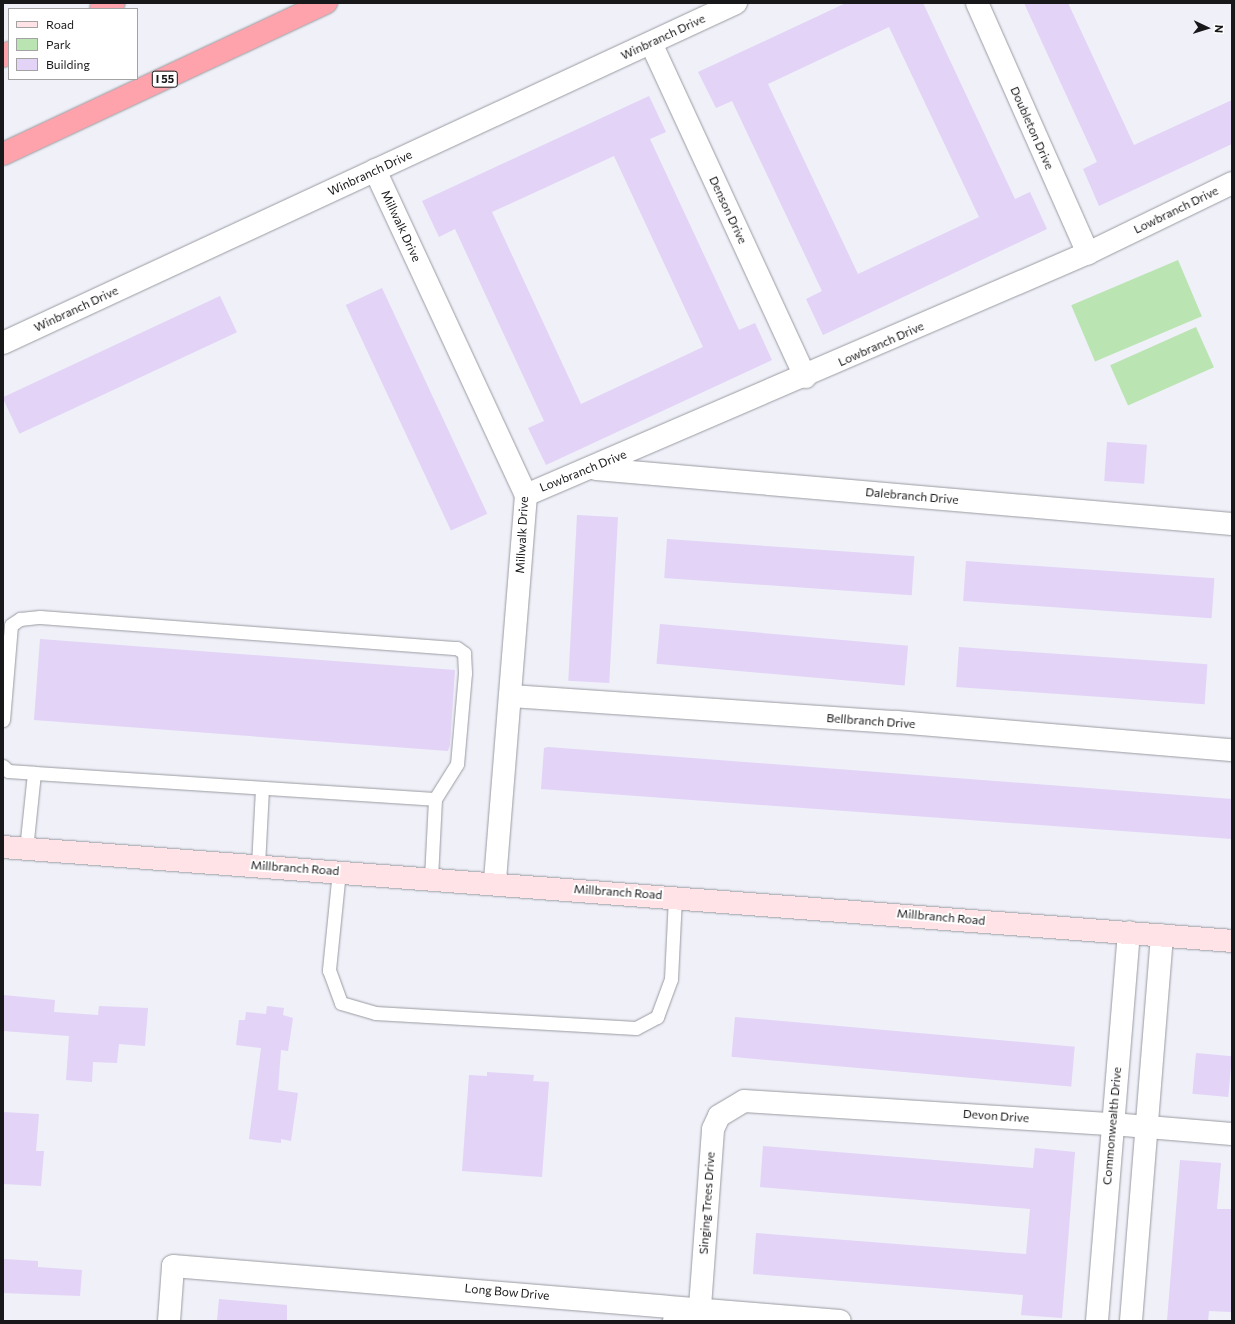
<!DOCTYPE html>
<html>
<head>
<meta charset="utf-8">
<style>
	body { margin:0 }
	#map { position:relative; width:1235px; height:1324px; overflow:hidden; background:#eff0f8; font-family:Commissioner,sans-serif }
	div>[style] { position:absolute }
	.green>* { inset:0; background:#bae4b1; transform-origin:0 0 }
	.building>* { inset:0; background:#e2d3f7; transform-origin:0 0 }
	.roads { filter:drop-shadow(0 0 1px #9a9ba1) drop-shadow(0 0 1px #9a9ba1) }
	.service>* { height:13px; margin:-6.5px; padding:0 6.5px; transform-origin:6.5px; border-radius:6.5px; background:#fff }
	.minor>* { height:22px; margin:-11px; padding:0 11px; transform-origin:11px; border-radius:11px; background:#fff }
	.secondary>* { height:22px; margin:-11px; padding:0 11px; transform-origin:11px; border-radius:11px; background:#ffe3e6 }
	.motorway>* { height:22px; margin:-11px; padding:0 11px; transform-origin:11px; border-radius:11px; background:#fea3ac }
	span { translate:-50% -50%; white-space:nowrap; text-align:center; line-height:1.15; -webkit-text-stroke:4px #fff; paint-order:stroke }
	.shield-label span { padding:1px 3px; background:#fff; border:1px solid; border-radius:3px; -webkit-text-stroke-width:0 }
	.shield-label { font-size:11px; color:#18181b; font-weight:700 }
	.street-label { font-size:12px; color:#18181b }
	.frame { position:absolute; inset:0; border:4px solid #18181b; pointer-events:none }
	.legend { position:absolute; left:8px; top:8px; width:130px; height:72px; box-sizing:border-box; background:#fff; border:1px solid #a3a3a4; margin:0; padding:5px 7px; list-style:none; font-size:12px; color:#18181b }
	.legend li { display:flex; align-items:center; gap:8px; height:20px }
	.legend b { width:20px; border:1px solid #a3a3a4 }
	.north { position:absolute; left:1187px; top:8px; width:40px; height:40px; -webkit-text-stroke:3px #fff; paint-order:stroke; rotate:94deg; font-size:11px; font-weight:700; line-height:16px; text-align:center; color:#18181b }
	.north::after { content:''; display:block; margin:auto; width:14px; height:18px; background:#18181b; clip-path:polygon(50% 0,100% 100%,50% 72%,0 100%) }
</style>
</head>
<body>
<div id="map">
	<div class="green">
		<div style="left:1178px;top:260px;width:61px;height:116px;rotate:67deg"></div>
		<div style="left:1196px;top:327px;width:44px;height:94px;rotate:66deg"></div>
	</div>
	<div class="building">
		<div style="clip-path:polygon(evenodd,846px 3px,923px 3px,1015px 199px,1030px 192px,1047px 229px,823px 335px,806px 299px,822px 291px,732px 101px,716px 108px,698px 72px,846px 3px,889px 27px,979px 217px,858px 274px,768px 84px,889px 27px)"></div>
		<div style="clip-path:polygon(1024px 3px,1068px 3px,1134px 145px,1232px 100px,1232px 144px,1099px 206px,1083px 169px,1097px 162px)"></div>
		<div style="clip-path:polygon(evenodd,649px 96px,666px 132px,650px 139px,739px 330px,755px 323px,772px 360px,546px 465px,528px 428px,544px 421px,455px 229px,439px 237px,422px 201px,649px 96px,614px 156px,703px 347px,581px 404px,492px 212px,614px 156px)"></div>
		<div style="left:382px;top:288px;width:249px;height:40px;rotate:65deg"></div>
		<div style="left:220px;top:296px;width:40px;height:240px;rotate:65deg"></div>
		<div style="left:1107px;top:442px;width:40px;height:39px;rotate:4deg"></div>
		<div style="left:577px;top:515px;width:41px;height:166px;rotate:3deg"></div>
		<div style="left:667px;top:539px;width:248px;height:39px;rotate:4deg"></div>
		<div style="left:966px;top:561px;width:249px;height:40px;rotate:4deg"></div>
		<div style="left:660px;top:624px;width:249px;height:40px;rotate:5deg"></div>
		<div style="clip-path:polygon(40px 639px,455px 670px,450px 745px,448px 751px,34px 720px)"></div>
		<div style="left:959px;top:647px;width:249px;height:40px;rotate:4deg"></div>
		<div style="clip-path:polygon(548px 747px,1232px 799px,1232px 839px,541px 789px,544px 748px)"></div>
		<div style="clip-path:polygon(3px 995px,55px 1000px,54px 1012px,98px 1015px,99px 1006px,148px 1008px,145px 1046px,119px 1044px,117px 1063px,93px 1062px,92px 1082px,66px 1080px,69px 1036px,3px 1031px)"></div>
		<div style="clip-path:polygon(267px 1006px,284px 1008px,283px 1015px,293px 1018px,288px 1051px,281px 1050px,278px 1090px,298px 1093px,291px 1141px,281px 1139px,281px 1143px,249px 1139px,261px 1048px,236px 1045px,239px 1020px,245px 1020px,246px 1012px,266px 1014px)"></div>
		<div style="left:735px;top:1017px;width:341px;height:40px;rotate:5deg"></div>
		<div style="left:1196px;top:1053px;width:36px;height:41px;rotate:5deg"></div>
		<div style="clip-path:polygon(487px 1072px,534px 1075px,533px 1081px,549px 1082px,542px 1177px,462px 1171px,469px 1075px,487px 1076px)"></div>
		<div style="clip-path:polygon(3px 1112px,39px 1114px,36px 1151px,44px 1151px,41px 1186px,3px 1184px)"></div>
		<div style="clip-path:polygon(763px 1146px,1033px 1168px,1035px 1148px,1075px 1152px,1062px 1318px,1021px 1315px,1023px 1295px,753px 1274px,756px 1233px,1026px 1254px,1030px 1209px,760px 1187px)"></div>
		<div style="clip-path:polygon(1180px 1160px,1221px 1163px,1217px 1209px,1232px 1209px,1232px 1312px,1209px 1311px,1208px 1321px,1167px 1321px)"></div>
		<div style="clip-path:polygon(3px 1259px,38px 1261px,38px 1267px,82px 1270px,80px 1296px,3px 1293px)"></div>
		<div style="clip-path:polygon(219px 1299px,287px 1305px,287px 1321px,217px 1321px)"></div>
	</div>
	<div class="roads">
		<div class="service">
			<div style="left:3px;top:720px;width:95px;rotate:-85.2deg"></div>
			<div style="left:11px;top:625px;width:11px;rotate:-34deg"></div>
			<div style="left:20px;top:619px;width:20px;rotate:-6deg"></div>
			<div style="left:40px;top:617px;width:418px;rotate:4.3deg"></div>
			<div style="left:457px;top:648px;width:9px;rotate:36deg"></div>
			<div style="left:464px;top:653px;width:20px;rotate:87deg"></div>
			<div style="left:465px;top:673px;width:91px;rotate:95deg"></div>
			<div style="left:457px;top:764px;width:41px;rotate:122.2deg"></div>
			<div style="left:435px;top:799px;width:79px;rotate:92.9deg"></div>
			<div style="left:3px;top:766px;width:7px;rotate:45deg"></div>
			<div style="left:8px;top:771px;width:26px;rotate:4deg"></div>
			<div style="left:34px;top:773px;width:76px;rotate:96deg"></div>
			<div style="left:34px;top:773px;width:402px;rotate:3.7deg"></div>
			<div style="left:258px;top:865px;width:77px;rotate:-87deg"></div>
			<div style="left:339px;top:871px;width:100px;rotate:95.8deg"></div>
			<div style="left:329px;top:970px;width:35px;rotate:70deg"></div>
			<div style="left:341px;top:1003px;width:35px;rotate:16deg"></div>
			<div style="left:375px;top:1013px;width:261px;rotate:3.3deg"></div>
			<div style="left:636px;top:1028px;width:24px;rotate:-28deg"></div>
			<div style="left:657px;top:1017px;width:40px;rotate:-69.8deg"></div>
			<div style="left:671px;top:979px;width:83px;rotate:-87.2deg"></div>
		</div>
		<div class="minor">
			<div style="left:977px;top:3px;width:274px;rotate:66.1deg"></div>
			<div style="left:651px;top:43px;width:368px;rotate:65.2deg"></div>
			<div style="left:375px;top:170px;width:358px;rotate:65.1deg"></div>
			<div style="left:526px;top:495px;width:389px;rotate:94.6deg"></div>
			<div style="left:3px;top:343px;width:808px;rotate:-24.88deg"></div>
			<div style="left:596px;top:469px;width:638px;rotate:4.94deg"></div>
			<div style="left:526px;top:495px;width:612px;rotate:-23.3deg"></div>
			<div style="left:1088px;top:253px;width:160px;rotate:-25.9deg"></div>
			<div style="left:511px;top:696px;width:386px;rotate:3.9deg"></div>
			<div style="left:896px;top:722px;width:337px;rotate:4.8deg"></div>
			<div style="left:169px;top:1321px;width:55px;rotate:-85.8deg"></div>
			<div style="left:173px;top:1266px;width:669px;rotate:4.71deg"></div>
			<div style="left:674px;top:1321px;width:30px;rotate:-28deg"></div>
			<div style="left:700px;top:1307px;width:178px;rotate:-85.8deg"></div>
			<div style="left:713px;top:1129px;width:14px;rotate:-65deg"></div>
			<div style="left:719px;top:1116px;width:29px;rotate:-31deg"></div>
			<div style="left:744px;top:1101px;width:369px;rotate:3.6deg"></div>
			<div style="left:1112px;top:1124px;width:120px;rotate:4.8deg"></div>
			<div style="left:1097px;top:1321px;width:390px;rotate:-85.3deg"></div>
			<div style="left:1131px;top:1321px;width:387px;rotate:-85.4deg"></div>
		</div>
		<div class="secondary">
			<div style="left:3px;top:847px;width:1233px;rotate:4.37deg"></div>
		</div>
		<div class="motorway">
			<div style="left:101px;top:9px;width:14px;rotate:-25deg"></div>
			<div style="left:3px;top:56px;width:7px;rotate:-27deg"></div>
			<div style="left:3px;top:154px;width:357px;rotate:-25.1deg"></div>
		</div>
	</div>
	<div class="shield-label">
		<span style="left:165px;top:79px">I 55</span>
	</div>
	<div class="street-label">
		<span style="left:663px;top:37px;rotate:-25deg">Winbranch Drive</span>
		<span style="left:1032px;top:128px;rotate:66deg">Doubleton Drive</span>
		<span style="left:370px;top:173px;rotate:-25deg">Winbranch Drive</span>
		<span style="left:728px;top:210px;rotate:65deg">Denson Drive</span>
		<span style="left:1176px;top:210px;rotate:-26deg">Lowbranch Drive</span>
		<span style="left:401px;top:226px;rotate:65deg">Millwalk Drive</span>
		<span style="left:76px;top:309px;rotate:-25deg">Winbranch Drive</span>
		<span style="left:881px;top:344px;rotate:-24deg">Lowbranch Drive</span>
		<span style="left:583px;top:471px;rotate:-22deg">Lowbranch Drive</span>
		<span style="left:912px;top:496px;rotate:5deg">Dalebranch Drive</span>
		<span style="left:522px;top:535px;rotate:-87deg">Millwalk Drive</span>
		<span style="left:871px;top:721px;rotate:4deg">Bellbranch Drive</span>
		<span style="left:295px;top:868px;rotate:4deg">Millbranch Road</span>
		<span style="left:618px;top:892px;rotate:4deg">Millbranch Road</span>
		<span style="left:941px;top:917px;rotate:5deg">Millbranch Road</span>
		<span style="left:996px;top:1116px;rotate:4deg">Devon Drive</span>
		<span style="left:1112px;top:1126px;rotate:-85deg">Commonwealth Drive</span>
		<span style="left:707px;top:1203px;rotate:-86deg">Singing Trees Drive</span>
		<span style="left:507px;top:1292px;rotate:5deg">Long Bow Drive</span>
	</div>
	<div class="frame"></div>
	<ul class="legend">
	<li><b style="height:5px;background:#ffe3e6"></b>Road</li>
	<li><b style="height:11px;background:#bae4b1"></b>Park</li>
	<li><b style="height:11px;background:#e2d3f7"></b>Building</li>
	</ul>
	<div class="north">N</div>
</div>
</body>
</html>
